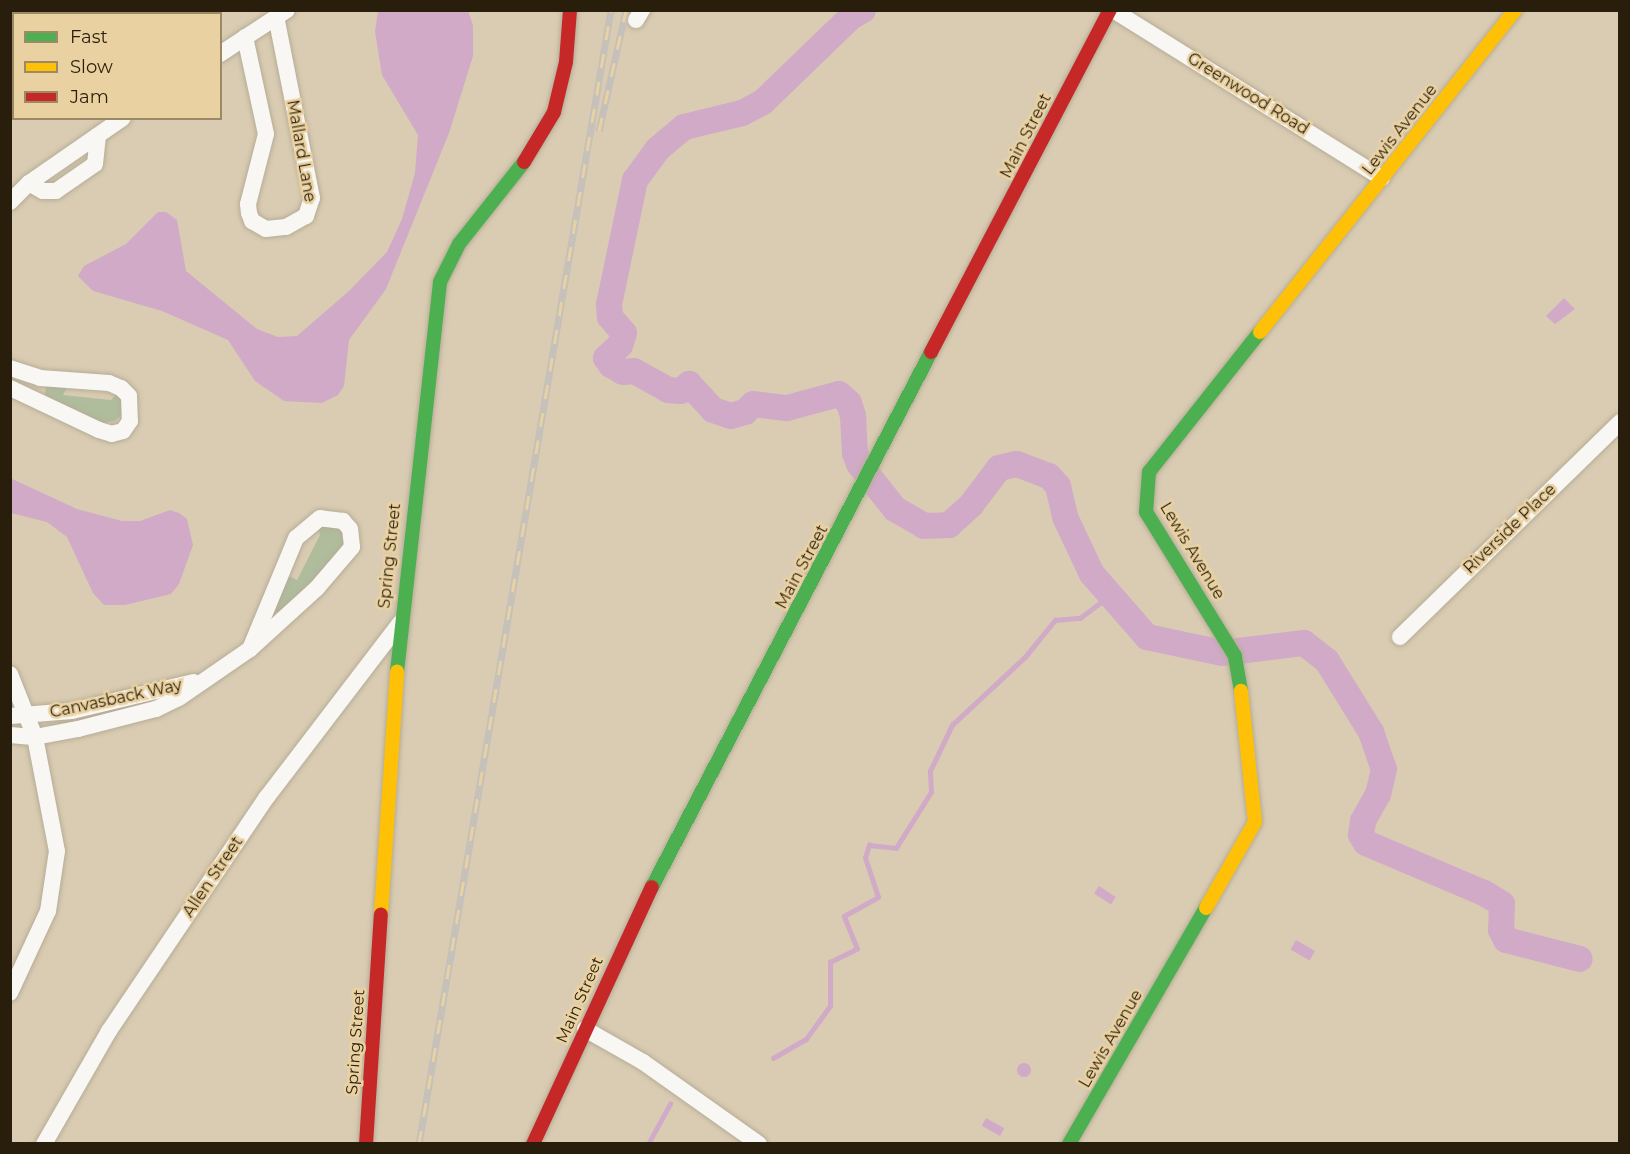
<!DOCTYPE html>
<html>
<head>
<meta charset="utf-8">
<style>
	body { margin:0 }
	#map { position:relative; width:1630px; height:1154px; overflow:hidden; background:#d9ccb2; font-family:Montserrat,sans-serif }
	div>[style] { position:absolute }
	.green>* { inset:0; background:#afbd9d; transform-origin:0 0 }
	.water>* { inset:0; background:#d1aac8; transform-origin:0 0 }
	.round { border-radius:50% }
	.stream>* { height:4.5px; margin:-2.25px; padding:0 2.25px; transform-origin:2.25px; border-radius:2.25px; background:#d1aac8 }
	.river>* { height:26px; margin:-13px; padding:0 13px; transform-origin:13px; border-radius:13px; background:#d1aac8 }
	.roads { filter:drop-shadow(0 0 2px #b6ac97) drop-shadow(0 0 2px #b6ac97) }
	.street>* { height:16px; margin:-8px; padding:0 8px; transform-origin:8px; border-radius:8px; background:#f9f7f3 }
	.fast>* { height:14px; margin:-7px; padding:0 7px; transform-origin:7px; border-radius:7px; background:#4caf50 }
	.slow>* { height:14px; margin:-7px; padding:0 7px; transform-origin:7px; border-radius:7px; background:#ffc107 }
	.jam>* { height:14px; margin:-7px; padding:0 7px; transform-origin:7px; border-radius:7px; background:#c62828 }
	.rail>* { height:7px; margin-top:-3.5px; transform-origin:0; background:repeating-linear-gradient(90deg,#ead1a1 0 14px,#c5c1ba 0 28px); box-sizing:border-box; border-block:2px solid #c5c1ba }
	span { translate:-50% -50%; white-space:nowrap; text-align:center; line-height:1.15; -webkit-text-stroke:5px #ead1a1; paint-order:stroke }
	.street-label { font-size:16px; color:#281e0b }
	.frame { position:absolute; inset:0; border:12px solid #281e0b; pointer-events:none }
	.legend { position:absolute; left:12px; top:12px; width:210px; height:108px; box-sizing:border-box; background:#ead1a1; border:2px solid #9c8965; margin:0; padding:8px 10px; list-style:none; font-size:18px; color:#281e0b }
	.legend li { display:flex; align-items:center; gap:12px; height:30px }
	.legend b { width:30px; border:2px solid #9c8965 }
</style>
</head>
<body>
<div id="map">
	<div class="green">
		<div style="clip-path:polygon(69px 384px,63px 395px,111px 400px,120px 390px,126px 411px,115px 421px,102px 423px,45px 395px,46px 386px)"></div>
		<div style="clip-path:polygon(333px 521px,345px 535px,344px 546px,284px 613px,277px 613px,272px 608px,284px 574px,297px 580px,320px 535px,318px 525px)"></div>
		<div style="left:159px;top:694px;width:7px;height:115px;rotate:82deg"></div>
	</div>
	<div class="water">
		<div style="clip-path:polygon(378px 11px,468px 11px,473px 25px,473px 56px,449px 133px,386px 289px,349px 340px,344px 386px,338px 395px,322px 403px,284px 401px,255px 381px,228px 340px,162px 311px,93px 291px,78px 276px,84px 266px,126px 244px,158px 212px,166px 212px,177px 220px,186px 271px,257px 329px,278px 337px,297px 336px,349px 291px,387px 252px,402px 219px,415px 173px,418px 135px,382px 75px,375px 32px)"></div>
		<div style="clip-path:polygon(1564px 298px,1575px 309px,1555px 324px,1546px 316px)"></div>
		<div style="clip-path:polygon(10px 478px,77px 509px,122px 521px,140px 521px,170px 510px,179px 513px,187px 519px,193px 545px,179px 584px,171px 594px,125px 605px,104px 605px,93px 593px,67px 537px,47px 522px,11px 513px)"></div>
		<div style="left:1099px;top:886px;width:20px;height:9px;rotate:33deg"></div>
		<div style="left:1296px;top:940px;width:22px;height:11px;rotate:30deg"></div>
		<div class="round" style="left:1017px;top:1063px;width:14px;height:14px"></div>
		<div style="left:986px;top:1118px;width:21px;height:9px;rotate:29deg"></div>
	</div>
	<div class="stream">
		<div style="left:773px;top:1058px;width:38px;rotate:-30deg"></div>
		<div style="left:806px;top:1039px;width:41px;rotate:-54deg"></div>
		<div style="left:830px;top:1006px;width:44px;rotate:-90deg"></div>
		<div style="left:830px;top:962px;width:30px;rotate:-26deg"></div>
		<div style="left:857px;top:949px;width:35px;rotate:-112deg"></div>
		<div style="left:844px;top:916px;width:39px;rotate:-29deg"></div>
		<div style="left:878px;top:897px;width:41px;rotate:-108.4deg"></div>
		<div style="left:865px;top:858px;width:14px;rotate:-73deg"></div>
		<div style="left:869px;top:845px;width:27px;rotate:6deg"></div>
		<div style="left:896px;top:848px;width:66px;rotate:-58deg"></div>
		<div style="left:931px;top:792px;width:21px;rotate:-93deg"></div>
		<div style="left:930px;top:771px;width:51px;rotate:-64.4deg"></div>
		<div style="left:952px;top:725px;width:100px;rotate:-43deg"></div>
		<div style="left:1025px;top:657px;width:48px;rotate:-51deg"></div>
		<div style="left:1055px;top:620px;width:25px;rotate:-5deg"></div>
		<div style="left:1080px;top:618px;width:35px;rotate:-37deg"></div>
		<div style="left:648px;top:1144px;width:46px;rotate:-61.2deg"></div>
	</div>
	<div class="river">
		<div style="left:863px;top:10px;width:14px;rotate:150deg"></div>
		<div style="left:851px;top:17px;width:122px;rotate:136deg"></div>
		<div style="left:763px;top:102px;width:24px;rotate:152deg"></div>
		<div style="left:742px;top:113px;width:60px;rotate:166.4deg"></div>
		<div style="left:684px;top:127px;width:35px;rotate:140deg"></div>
		<div style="left:657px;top:150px;width:37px;rotate:126deg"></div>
		<div style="left:635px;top:180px;width:127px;rotate:101.8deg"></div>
		<div style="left:609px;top:304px;width:13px;rotate:86deg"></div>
		<div style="left:610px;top:317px;width:21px;rotate:49deg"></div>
		<div style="left:624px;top:333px;width:13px;rotate:108deg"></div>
		<div style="left:620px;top:345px;width:19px;rotate:137deg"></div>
		<div style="left:606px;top:358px;width:9px;rotate:54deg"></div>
		<div style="left:611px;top:365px;width:14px;rotate:30deg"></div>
		<div style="left:623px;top:372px;width:11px;rotate:-5deg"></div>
		<div style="left:634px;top:371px;width:39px;rotate:29deg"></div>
		<div style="left:668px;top:390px;width:13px;rotate:4deg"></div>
		<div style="left:681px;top:391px;width:11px;rotate:-41deg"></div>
		<div style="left:689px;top:384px;width:35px;rotate:47deg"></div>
		<div style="left:713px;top:410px;width:19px;rotate:18deg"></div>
		<div style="left:731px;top:416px;width:15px;rotate:-16deg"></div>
		<div style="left:745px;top:412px;width:11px;rotate:-45deg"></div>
		<div style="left:753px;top:404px;width:34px;rotate:7deg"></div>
		<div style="left:787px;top:408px;width:54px;rotate:-15.1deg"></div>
		<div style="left:839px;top:394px;width:13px;rotate:42deg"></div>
		<div style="left:849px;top:403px;width:14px;rotate:73deg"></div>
		<div style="left:853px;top:416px;width:37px;rotate:87deg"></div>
		<div style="left:855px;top:453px;width:12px;rotate:70deg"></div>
		<div style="left:859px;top:464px;width:58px;rotate:51.3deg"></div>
		<div style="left:895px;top:509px;width:34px;rotate:30deg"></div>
		<div style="left:924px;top:526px;width:25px;rotate:-2deg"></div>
		<div style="left:949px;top:525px;width:30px;rotate:-42deg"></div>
		<div style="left:971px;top:505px;width:46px;rotate:-52.9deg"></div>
		<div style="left:999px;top:468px;width:18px;rotate:-13deg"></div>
		<div style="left:1017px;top:464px;width:34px;rotate:21deg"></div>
		<div style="left:1049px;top:476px;width:13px;rotate:48deg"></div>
		<div style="left:1058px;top:486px;width:32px;rotate:77deg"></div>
		<div style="left:1065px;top:517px;width:63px;rotate:64.7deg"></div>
		<div style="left:1092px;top:574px;width:84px;rotate:48.9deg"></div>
		<div style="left:1147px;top:637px;width:77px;rotate:12deg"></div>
		<div style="left:1222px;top:653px;width:83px;rotate:-7deg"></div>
		<div style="left:1304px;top:643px;width:29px;rotate:38deg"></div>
		<div style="left:1327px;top:661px;width:84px;rotate:58.2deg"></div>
		<div style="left:1371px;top:732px;width:39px;rotate:71deg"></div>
		<div style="left:1384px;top:769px;width:26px;rotate:103deg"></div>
		<div style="left:1378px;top:794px;width:31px;rotate:119deg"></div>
		<div style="left:1363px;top:821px;width:14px;rotate:98deg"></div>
		<div style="left:1361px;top:835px;width:9px;rotate:58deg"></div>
		<div style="left:1366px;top:843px;width:128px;rotate:23deg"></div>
		<div style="left:1484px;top:893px;width:21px;rotate:31deg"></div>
		<div style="left:1502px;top:904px;width:26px;rotate:92deg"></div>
		<div style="left:1501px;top:930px;width:11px;rotate:63deg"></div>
		<div style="left:1506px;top:940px;width:76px;rotate:14.4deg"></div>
	</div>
	<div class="roads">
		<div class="street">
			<div style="left:1113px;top:10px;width:317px;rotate:32deg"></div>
			<div style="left:636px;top:20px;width:12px;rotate:-59deg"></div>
			<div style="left:245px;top:37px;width:99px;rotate:77.8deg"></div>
			<div style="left:266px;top:134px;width:72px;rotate:104.4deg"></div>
			<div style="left:248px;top:204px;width:9px;rotate:84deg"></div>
			<div style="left:249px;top:213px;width:9px;rotate:69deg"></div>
			<div style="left:252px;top:221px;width:16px;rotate:30deg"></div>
			<div style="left:266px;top:229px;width:20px;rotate:-6deg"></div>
			<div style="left:286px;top:227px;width:23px;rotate:-29deg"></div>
			<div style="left:306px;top:216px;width:19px;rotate:-72deg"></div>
			<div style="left:312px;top:198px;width:185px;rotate:-101.2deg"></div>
			<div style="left:220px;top:54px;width:80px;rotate:-33.3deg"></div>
			<div style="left:29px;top:183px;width:16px;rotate:30deg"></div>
			<div style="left:43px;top:191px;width:13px"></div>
			<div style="left:56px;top:191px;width:47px;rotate:-34.7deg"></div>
			<div style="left:95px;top:164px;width:29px;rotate:-84deg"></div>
			<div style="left:10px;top:202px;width:27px;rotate:-45deg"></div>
			<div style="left:29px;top:183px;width:114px;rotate:-34.7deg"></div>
			<div style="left:10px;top:368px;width:32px;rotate:18deg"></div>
			<div style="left:40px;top:378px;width:69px;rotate:4.1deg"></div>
			<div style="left:109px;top:383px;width:13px;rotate:23deg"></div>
			<div style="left:121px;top:388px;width:11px;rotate:45deg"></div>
			<div style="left:129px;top:396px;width:25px;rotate:88deg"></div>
			<div style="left:130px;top:421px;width:12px;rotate:125deg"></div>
			<div style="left:123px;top:431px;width:11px;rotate:165deg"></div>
			<div style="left:112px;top:434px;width:14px;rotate:-163deg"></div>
			<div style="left:99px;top:430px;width:98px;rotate:-154.7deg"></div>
			<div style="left:1400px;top:637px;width:308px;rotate:-44.3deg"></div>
			<div style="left:10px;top:674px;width:68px;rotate:68.4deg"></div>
			<div style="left:35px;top:737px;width:116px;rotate:79.1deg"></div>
			<div style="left:57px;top:851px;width:61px;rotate:98.5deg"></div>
			<div style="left:48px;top:911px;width:90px;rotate:114.9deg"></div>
			<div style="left:10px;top:716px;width:62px;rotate:-4.6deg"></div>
			<div style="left:72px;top:711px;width:125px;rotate:-13.4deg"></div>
			<div style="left:10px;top:735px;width:25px;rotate:5deg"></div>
			<div style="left:35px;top:737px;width:44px;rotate:-10.5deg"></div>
			<div style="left:78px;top:729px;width:81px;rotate:-14.4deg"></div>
			<div style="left:156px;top:709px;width:25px;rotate:-26deg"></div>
			<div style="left:179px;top:698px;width:86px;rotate:-34.6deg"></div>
			<div style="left:250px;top:649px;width:91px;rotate:-42.3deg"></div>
			<div style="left:317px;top:588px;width:54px;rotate:-49.5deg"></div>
			<div style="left:352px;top:547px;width:18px;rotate:-96deg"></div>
			<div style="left:350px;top:529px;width:11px;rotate:-131deg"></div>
			<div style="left:343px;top:521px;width:23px;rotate:-173deg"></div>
			<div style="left:320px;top:518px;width:31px;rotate:140deg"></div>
			<div style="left:296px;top:538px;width:120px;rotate:112.5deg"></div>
			<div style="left:585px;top:1029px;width:67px;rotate:29.6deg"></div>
			<div style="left:643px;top:1062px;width:142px;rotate:35.3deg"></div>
			<div style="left:44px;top:1144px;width:130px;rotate:-60.1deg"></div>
			<div style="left:109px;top:1031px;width:282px;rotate:-56deg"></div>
			<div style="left:267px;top:797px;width:219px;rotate:-52.6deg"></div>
		</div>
		<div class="fast">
			<div style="left:397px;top:672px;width:392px;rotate:-83.7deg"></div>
			<div style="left:440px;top:282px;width:42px;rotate:-63.4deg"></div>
			<div style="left:459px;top:244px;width:105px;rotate:-51.6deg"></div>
			<div style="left:1241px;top:691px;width:36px;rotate:-100deg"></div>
			<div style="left:1235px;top:656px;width:169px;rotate:-121.7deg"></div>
			<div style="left:1146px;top:512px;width:40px;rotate:-85.7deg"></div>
			<div style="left:1149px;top:472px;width:179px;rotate:-51.6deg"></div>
			<div style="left:652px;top:887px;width:603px;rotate:-62.46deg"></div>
			<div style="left:1069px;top:1144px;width:273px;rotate:-59.9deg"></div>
		</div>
		<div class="slow">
			<div style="left:1260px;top:332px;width:411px;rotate:-51.6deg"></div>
			<div style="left:1206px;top:908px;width:99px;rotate:-60.3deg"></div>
			<div style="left:1255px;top:822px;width:132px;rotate:-96.1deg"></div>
			<div style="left:381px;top:914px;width:243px;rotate:-86.2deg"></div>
		</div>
		<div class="jam">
			<div style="left:524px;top:162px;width:58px;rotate:-59deg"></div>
			<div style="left:554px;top:112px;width:51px;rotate:-76.5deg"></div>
			<div style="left:566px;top:62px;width:52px;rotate:-85.6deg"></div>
			<div style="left:931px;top:352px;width:386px;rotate:-62.4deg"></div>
			<div style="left:366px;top:1144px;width:230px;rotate:-86.3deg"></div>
			<div style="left:533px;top:1144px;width:283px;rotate:-65.2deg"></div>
		</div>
	</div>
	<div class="rail">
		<div style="left:599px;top:131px;width:124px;rotate:-77.4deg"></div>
		<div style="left:419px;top:1144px;width:1150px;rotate:-80.39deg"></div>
	</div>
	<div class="street-label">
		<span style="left:1248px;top:94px;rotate:32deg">Greenwood Road</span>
		<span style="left:1400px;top:130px;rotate:-52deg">Lewis Avenue</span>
		<span style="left:1026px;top:136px;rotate:-63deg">Main Street</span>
		<span style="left:301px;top:151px;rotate:80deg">Mallard Lane</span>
		<span style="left:1510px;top:529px;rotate:-44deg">Riverside Place</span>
		<span style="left:1192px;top:551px;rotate:59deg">Lewis Avenue</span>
		<span style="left:390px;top:556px;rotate:-84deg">Spring Street</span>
		<span style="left:802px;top:567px;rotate:-62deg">Main Street</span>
		<span style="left:116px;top:699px;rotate:-12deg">Canvasback Way</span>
		<span style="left:213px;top:877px;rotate:-56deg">Allen Street</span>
		<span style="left:580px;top:1000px;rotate:-66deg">Main Street</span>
		<span style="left:1111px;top:1039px;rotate:-60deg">Lewis Avenue</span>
		<span style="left:356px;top:1042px;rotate:-86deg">Spring Street</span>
	</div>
	<div class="frame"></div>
	<ul class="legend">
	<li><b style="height:8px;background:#4caf50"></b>Fast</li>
	<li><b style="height:8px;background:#ffc107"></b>Slow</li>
	<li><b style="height:8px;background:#c62828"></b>Jam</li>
	</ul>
</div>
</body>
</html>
